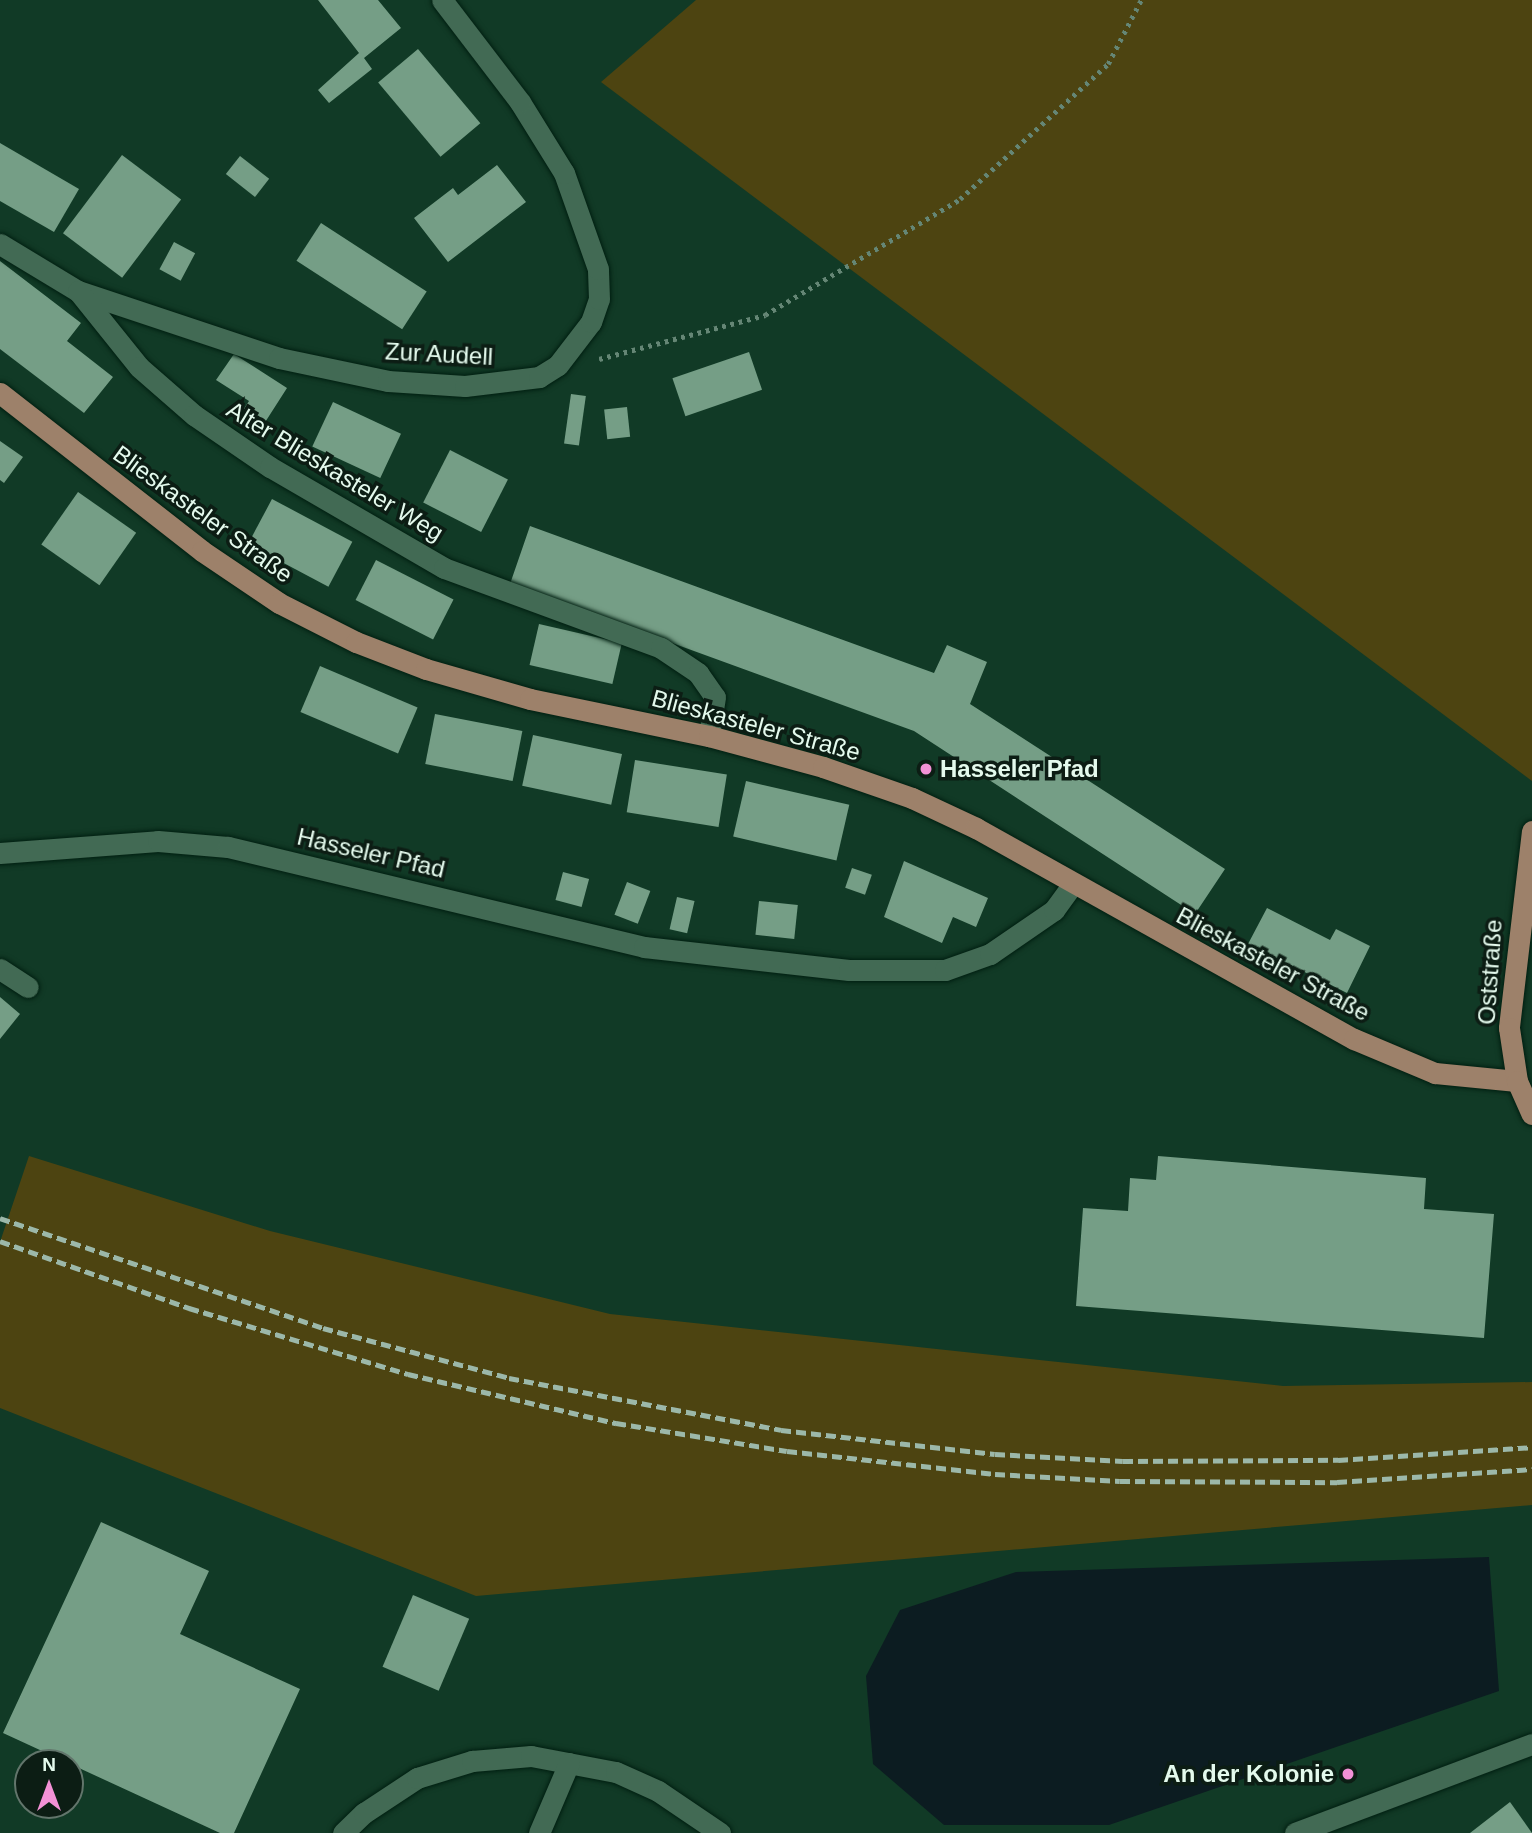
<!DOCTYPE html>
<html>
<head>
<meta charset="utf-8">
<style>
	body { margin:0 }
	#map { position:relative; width:1532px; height:1833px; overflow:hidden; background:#113a26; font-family:Arial,sans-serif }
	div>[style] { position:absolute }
	.green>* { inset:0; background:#4d4411 }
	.water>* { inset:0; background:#0c1c21 }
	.building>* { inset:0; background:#759e86; transform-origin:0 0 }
	.path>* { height:4.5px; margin-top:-2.25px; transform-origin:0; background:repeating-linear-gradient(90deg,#658675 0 3.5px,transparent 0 8.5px) }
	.roads { filter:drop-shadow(0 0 2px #011f11) drop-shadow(0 0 2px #011f11) }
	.minor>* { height:21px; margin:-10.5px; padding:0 10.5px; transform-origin:10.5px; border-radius:10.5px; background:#426a54 }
	.major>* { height:21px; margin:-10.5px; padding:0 10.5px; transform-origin:10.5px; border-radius:10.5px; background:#9d816a }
	.rail>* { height:5px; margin-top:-2.5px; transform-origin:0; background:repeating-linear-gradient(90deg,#9cb8a9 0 10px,transparent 0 15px) }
	.dots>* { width:19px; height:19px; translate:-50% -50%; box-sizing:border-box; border:4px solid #0c1d14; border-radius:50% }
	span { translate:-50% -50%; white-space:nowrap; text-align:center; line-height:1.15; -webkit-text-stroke:7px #0c1d14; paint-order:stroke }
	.street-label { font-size:24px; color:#e4faed }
	.poi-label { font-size:24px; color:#e4faed; font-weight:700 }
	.left { translate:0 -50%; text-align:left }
	.right { translate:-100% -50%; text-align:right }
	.north { position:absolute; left:14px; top:1749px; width:70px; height:70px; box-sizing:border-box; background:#0c1d14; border:2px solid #62756b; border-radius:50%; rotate:0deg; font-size:19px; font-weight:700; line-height:28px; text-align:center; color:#e4faed }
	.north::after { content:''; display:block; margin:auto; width:24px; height:32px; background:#f391d6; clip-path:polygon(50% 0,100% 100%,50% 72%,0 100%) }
</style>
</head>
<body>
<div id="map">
	<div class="green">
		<div style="clip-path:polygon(696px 0,1532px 0,1532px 781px,601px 82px)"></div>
		<div style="clip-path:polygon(29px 1156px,270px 1231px,610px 1314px,1283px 1386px,1532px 1382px,1532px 1505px,476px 1596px,0 1408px,0 1242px)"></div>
	</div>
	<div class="water">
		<div style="clip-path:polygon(1489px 1557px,1499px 1691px,1109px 1825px,944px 1825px,873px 1764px,866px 1676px,900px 1610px,1016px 1572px)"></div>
	</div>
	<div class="building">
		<div style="clip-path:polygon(318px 0,378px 0,401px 28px,364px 58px,372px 69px,329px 103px,318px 90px,359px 53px)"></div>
		<div style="left:418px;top:49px;width:97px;height:52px;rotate:50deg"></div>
		<div style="clip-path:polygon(0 143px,79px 189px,54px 232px,0 201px)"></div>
		<div style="left:122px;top:155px;width:74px;height:98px;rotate:37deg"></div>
		<div style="left:240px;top:156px;width:37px;height:23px;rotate:38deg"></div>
		<div style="clip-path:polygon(497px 165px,526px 202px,448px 262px,414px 218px,453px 188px,458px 195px)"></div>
		<div style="left:321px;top:223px;width:126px;height:45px;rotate:33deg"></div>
		<div style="left:174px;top:242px;width:24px;height:31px;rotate:28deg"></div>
		<div style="clip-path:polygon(0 261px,81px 323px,67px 341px,113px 377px,84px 413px,0 349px)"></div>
		<div style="left:749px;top:352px;width:40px;height:81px;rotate:71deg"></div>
		<div style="clip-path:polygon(234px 354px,287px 388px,262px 427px,241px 413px,249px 401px,216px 380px)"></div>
		<div style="left:571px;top:394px;width:15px;height:50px;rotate:8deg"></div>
		<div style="left:333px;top:402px;width:75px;height:49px;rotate:25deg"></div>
		<div style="left:627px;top:407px;width:30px;height:23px;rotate:84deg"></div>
		<div style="clip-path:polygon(0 441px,23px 457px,4px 483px,0 480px)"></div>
		<div style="left:450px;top:450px;width:65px;height:59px;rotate:27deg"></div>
		<div style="left:78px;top:492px;width:71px;height:64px;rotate:35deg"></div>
		<div style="left:272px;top:499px;width:91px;height:51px;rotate:28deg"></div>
		<div style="clip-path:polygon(530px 526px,934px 673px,947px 645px,987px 662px,970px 704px,1225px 869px,1195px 914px,914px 731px,510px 584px)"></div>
		<div style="left:376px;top:560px;width:87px;height:45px;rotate:27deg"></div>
		<div style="left:539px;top:624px;width:85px;height:42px;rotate:13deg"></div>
		<div style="left:320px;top:666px;width:106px;height:50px;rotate:23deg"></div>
		<div style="left:435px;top:714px;width:89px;height:51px;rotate:11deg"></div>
		<div style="left:533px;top:735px;width:91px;height:52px;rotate:12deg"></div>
		<div style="left:635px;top:760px;width:93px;height:53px;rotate:9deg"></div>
		<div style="left:746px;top:781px;width:106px;height:57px;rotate:13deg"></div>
		<div style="clip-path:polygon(904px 861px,988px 898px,976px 927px,953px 917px,942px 943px,884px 917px)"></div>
		<div style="left:852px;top:868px;width:21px;height:21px;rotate:19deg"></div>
		<div style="left:563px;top:872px;width:27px;height:29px;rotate:15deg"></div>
		<div style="left:627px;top:882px;width:25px;height:35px;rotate:21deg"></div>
		<div style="left:677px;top:897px;width:18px;height:33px;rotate:13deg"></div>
		<div style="left:759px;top:901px;width:39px;height:34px;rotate:6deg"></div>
		<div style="clip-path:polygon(1267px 908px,1330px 940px,1336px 929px,1370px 946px,1347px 993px,1248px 944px)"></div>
		<div style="clip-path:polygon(0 997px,20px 1014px,0 1039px)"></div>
		<div style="clip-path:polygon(1158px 1156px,1426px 1178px,1424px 1209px,1494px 1214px,1484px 1338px,1076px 1306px,1083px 1208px,1128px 1211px,1130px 1178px,1156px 1180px)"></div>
		<div style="clip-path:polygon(101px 1522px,209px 1571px,180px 1634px,300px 1689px,234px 1833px,220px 1833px,3px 1733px)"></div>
		<div style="left:413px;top:1595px;width:61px;height:78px;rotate:23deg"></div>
		<div style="clip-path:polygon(1510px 1802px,1532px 1833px,1470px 1833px)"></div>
	</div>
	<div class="path">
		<div style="left:599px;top:359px;width:172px;rotate:-14.8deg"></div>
		<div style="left:765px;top:315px;width:227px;rotate:-30.7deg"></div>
		<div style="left:960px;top:199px;width:200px;rotate:-42.4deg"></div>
		<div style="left:1108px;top:64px;width:72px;rotate:-62.7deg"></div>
	</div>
	<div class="roads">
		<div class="minor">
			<div style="left:0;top:244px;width:91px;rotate:31.1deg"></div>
			<div style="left:78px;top:291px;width:212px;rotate:18.4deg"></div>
			<div style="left:279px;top:358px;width:111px;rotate:11.9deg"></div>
			<div style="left:388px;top:381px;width:77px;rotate:3.7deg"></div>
			<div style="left:465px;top:386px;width:75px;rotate:-6.9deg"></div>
			<div style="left:539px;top:377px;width:22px;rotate:-32deg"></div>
			<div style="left:558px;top:365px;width:54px;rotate:-52.5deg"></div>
			<div style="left:591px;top:322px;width:24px;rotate:-71deg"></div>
			<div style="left:599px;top:299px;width:30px;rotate:-92deg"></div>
			<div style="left:598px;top:269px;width:102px;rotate:-109.5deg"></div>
			<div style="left:564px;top:173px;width:84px;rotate:-121.8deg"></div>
			<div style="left:520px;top:102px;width:128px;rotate:-127.4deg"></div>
			<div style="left:78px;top:291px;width:97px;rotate:51.2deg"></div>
			<div style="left:139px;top:367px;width:73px;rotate:41.1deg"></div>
			<div style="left:194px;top:415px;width:92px;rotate:34.4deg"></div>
			<div style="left:270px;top:467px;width:201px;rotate:30.1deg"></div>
			<div style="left:444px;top:568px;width:231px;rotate:20.2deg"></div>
			<div style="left:661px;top:648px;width:45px;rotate:34deg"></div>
			<div style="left:698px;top:673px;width:29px;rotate:55deg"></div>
			<div style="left:715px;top:697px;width:39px;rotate:99deg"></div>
			<div style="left:0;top:853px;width:158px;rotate:-4.3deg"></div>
			<div style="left:158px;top:841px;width:70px;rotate:4.9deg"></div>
			<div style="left:228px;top:847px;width:428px;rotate:13.5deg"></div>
			<div style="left:644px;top:947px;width:206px;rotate:6.4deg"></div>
			<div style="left:849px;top:970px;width:96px"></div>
			<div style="left:945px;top:970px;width:48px;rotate:-19.6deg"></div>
			<div style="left:990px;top:954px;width:78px;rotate:-34.5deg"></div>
			<div style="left:1054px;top:910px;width:32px;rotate:-54deg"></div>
			<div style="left:0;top:969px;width:33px;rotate:33deg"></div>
			<div style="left:343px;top:1833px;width:29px;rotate:-44deg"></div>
			<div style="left:364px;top:1813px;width:64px;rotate:-33.4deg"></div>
			<div style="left:417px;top:1778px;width:58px;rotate:-17.2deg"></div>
			<div style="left:472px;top:1761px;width:59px;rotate:-4.8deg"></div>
			<div style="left:531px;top:1756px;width:86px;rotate:10.7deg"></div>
			<div style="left:616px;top:1772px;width:46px;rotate:24.3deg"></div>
			<div style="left:658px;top:1791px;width:75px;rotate:34.1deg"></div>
			<div style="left:539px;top:1833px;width:76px;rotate:-66.8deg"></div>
			<div style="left:1295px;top:1833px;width:253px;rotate:-20.6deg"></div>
		</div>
		<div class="major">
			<div style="left:0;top:393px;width:256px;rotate:38deg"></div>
			<div style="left:202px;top:551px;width:93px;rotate:34deg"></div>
			<div style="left:279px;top:603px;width:86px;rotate:26.9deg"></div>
			<div style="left:356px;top:642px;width:75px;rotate:21.1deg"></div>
			<div style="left:426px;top:669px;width:108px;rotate:16.1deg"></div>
			<div style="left:530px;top:699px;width:183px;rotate:11.7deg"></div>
			<div style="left:709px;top:736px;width:118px;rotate:15.2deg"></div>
			<div style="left:823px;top:767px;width:94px;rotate:19.2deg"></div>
			<div style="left:912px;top:798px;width:71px;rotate:25.1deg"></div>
			<div style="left:976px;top:828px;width:433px;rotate:29.2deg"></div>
			<div style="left:1354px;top:1039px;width:88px;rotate:22.8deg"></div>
			<div style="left:1435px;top:1073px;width:82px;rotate:5.6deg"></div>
			<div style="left:1532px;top:831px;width:198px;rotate:96.7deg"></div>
			<div style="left:1509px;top:1028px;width:54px;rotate:81.4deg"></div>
			<div style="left:1517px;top:1081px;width:36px;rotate:66deg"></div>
		</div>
	</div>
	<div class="rail">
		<div style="left:0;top:1218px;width:341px;rotate:18.8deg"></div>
		<div style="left:323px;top:1328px;width:193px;rotate:15deg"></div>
		<div style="left:509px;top:1378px;width:277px;rotate:10.8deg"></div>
		<div style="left:781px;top:1430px;width:215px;rotate:6.4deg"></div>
		<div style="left:995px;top:1454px;width:128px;rotate:3.1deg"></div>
		<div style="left:1123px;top:1461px;width:215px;rotate:-0.3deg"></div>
		<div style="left:1338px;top:1460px;width:194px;rotate:-3.8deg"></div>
		<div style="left:0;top:1241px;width:201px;rotate:19.5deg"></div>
		<div style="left:189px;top:1308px;width:229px;rotate:16.8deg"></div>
		<div style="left:408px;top:1374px;width:214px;rotate:13.3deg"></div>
		<div style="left:616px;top:1423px;width:173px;rotate:9.3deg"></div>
		<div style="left:787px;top:1451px;width:209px;rotate:6.3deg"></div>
		<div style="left:995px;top:1474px;width:125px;rotate:3.2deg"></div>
		<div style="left:1120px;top:1481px;width:217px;rotate:0.3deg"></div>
		<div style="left:1337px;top:1482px;width:195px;rotate:-3.8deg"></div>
	</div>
	<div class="dots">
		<div style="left:926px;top:769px;background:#f391d6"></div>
		<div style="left:1348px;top:1774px;background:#f391d6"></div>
	</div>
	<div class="street-label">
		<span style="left:439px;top:354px;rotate:3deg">Zur Audell</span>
		<span style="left:335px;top:471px;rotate:31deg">Alter Blieskasteler Weg</span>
		<span style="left:203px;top:514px;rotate:36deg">Blieskasteler Straße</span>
		<span style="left:756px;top:725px;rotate:15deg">Blieskasteler Straße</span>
		<span style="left:371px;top:853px;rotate:13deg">Hasseler Pfad</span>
		<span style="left:1273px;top:964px;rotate:28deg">Blieskasteler Straße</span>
		<span style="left:1490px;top:972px;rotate:-86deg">Oststraße</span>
	</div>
	<div class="poi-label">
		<span class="left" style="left:940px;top:769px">Hasseler Pfad</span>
		<span class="right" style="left:1334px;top:1774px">An der Kolonie</span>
	</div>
	<div class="north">N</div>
</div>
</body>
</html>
